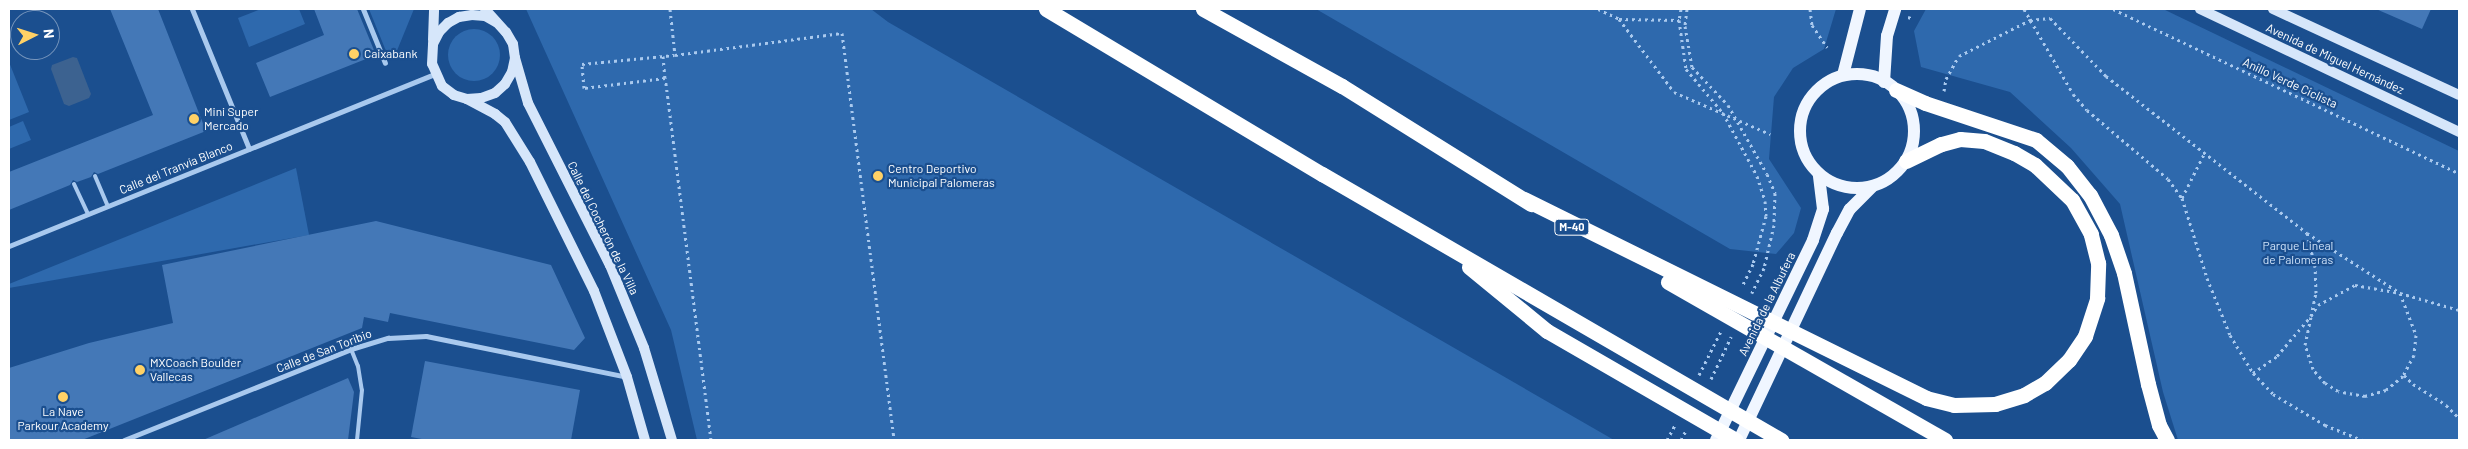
<!DOCTYPE html>
<html>
<head>
<meta charset="utf-8">
<style>
	body { margin:0 }
	#map { position:relative; width:2468px; height:449px; overflow:hidden; background:#1b4f8f; font-family:Barlow,sans-serif }
	div>[style] { position:absolute }
	.green>* { inset:0; background:#2e69ad }
	.round { border-radius:50% }
	.water>* { inset:0; background:#3c6290 }
	.building>* { inset:0; background:#4478b7 }
	.path>* { height:3px; margin-top:-1.5px; transform-origin:0; background:repeating-linear-gradient(90deg,#a9c9ee 0 2.5px,transparent 0 6.5px) }
	.lane>* { height:4px; margin:-2px; padding:0 2px; transform-origin:2px; border-radius:2px; background:#a9c9ee }
	.street>* { height:5px; margin:-2.5px; padding:0 2.5px; transform-origin:2.5px; border-radius:2.5px; background:#a9c9ee }
	.secondary>* { height:10px; margin:-5px; padding:0 5px; transform-origin:5px; border-radius:5px; background:#d6e6fa }
	.primary>* { height:12px; margin:-6px; padding:0 6px; transform-origin:6px; border-radius:6px; background:#f0f6ff }
	.primary>.ring { margin:-6px; padding:0; box-sizing:content-box; background:none; border:12px solid #f0f6ff; border-radius:50% }
	.highway>* { height:15px; margin:-7.5px; padding:0 7.5px; transform-origin:7.5px; border-radius:7.5px; background:#fff }
	.dots>* { width:14px; height:14px; translate:-50% -50%; box-sizing:border-box; border:2px solid #1b4f8f; border-radius:50% }
	span { translate:-50% -50%; white-space:nowrap; text-align:center; line-height:1.15; -webkit-text-stroke:4.5px #1b4f8f; paint-order:stroke }
	.shield-label span { padding:1px 4px; background:#1b4f8f; border:1px solid; border-radius:4px; -webkit-text-stroke-width:0 }
	.shield-label { font-size:11px; color:#fff; font-weight:700 }
	.poi-label { font-size:12px; color:#fff }
	.left { translate:0 -50%; text-align:left }
	.street-label { font-size:12px; color:#fff }
	.park-label { font-size:12px; color:#cfe3fa }
	.frame { position:absolute; inset:0; border:10px solid #fff; pointer-events:none }
	.north { position:absolute; left:10px; top:10px; width:50px; height:50px; box-sizing:border-box; background:#1b4f8f; border:1px solid #7695bc; border-radius:50%; rotate:85deg; font-size:14px; font-weight:700; line-height:20px; text-align:center; color:#fff }
	.north::after { content:''; display:block; margin:auto; width:18px; height:22px; background:#ffd166; clip-path:polygon(50% 0,100% 100%,50% 72%,0 100%) }
</style>
</head>
<body>
<div id="map">
	<div class="green">
		<div style="clip-path:polygon(261px 9px,299px 9px,305px 24px,249px 47px,238px 18px)"></div>
		<div style="clip-path:polygon(369px 9px,414px 9px,396px 53px,388px 56px)"></div>
		<div style="clip-path:polygon(526px 9px,871px 9px,888px 22px,1614px 440px,697px 440px,671px 330px)"></div>
		<div style="clip-path:polygon(1316px 9px,1836px 9px,1824px 49px,1793px 68px,1774px 97px,1769px 159px,1801px 208px,1794px 233px,1776px 254px,1730px 249px)"></div>
		<div style="clip-path:polygon(1926px 9px,2163px 9px,2459px 151px,2459px 440px,2178px 440px,2163px 392px,2120px 204px,2071px 148px,2010px 92px,1921px 67px,1914px 31px)"></div>
		<div class="round" style="left:448px;top:29px;width:52px;height:52px"></div>
		<div style="clip-path:polygon(9px 62px,29px 112px,9px 120px)"></div>
		<div style="clip-path:polygon(23px 121px,31px 140px,9px 149px,9px 127px)"></div>
		<div style="clip-path:polygon(296px 168px,309px 235px,9px 288px,9px 284px)"></div>
	</div>
	<div class="water">
		<div style="clip-path:polygon(73px 57px,77px 58px,91px 94px,89px 98px,69px 106px,64px 104px,51px 69px,52px 65px)"></div>
	</div>
	<div class="building">
		<div style="clip-path:polygon(110px 9px,158px 9px,206px 131px,98px 174px,94px 172px,91px 177px,77px 182px,73px 180px,70px 185px,9px 210px,9px 172px,153px 115px)"></div>
		<div style="clip-path:polygon(314px 9px,357px 9px,376px 55px,270px 97px,256px 63px,324px 35px)"></div>
		<div style="clip-path:polygon(2376px 9px,2431px 9px,2422px 29px)"></div>
		<div style="clip-path:polygon(376px 221px,551px 265px,585px 338px,574px 350px,390px 313px,388px 322px,364px 317px,362px 328px,82px 440px,9px 440px,9px 368px,89px 343px,173px 323px,162px 265px)"></div>
		<div style="clip-path:polygon(425px 361px,580px 390px,571px 440px,427px 440px,411px 437px)"></div>
		<div style="clip-path:polygon(348px 378px,354px 392px,348px 440px,203px 440px)"></div>
	</div>
	<div class="path">
		<div style="left:670px;top:9px;width:46px;rotate:83.8deg"></div>
		<div style="left:1598px;top:9px;width:23px;rotate:25deg"></div>
		<div style="left:1619px;top:19px;width:91px;rotate:53deg"></div>
		<div style="left:1674px;top:92px;width:105px;rotate:23.6deg"></div>
		<div style="left:1681px;top:9px;width:11px;rotate:100deg"></div>
		<div style="left:1679px;top:20px;width:49px;rotate:81.9deg"></div>
		<div style="left:1686px;top:69px;width:57px;rotate:49.9deg"></div>
		<div style="left:1723px;top:113px;width:72px;rotate:61.6deg"></div>
		<div style="left:1757px;top:176px;width:26px;rotate:72deg"></div>
		<div style="left:1765px;top:201px;width:15px;rotate:86deg"></div>
		<div style="left:1766px;top:216px;width:50px;rotate:105.2deg"></div>
		<div style="left:1753px;top:264px;width:25px;rotate:116deg"></div>
		<div style="left:1687px;top:9px;width:17px;rotate:97deg"></div>
		<div style="left:1685px;top:26px;width:42px;rotate:80.3deg"></div>
		<div style="left:1692px;top:67px;width:52px;rotate:46.5deg"></div>
		<div style="left:1728px;top:105px;width:79px;rotate:60.5deg"></div>
		<div style="left:1767px;top:174px;width:21px;rotate:67deg"></div>
		<div style="left:1775px;top:193px;width:32px;rotate:92deg"></div>
		<div style="left:1774px;top:225px;width:44px;rotate:103.1deg"></div>
		<div style="left:1764px;top:268px;width:28px;rotate:116deg"></div>
		<div style="left:1810px;top:9px;width:16px;rotate:83deg"></div>
		<div style="left:1812px;top:25px;width:27px;rotate:56deg"></div>
		<div style="left:2024px;top:9px;width:98px;rotate:60deg"></div>
		<div style="left:2073px;top:94px;width:21px;rotate:49deg"></div>
		<div style="left:2087px;top:110px;width:106px;rotate:40.4deg"></div>
		<div style="left:2168px;top:179px;width:24px;rotate:54deg"></div>
		<div style="left:2182px;top:198px;width:84px;rotate:72.6deg"></div>
		<div style="left:2207px;top:278px;width:61px;rotate:68deg"></div>
		<div style="left:2230px;top:335px;width:44px;rotate:58.8deg"></div>
		<div style="left:2253px;top:373px;width:29px;rotate:46deg"></div>
		<div style="left:2273px;top:394px;width:61px;rotate:30.8deg"></div>
		<div style="left:2325px;top:425px;width:40px;rotate:22deg"></div>
		<div style="left:2113px;top:9px;width:383px;rotate:25.4deg"></div>
		<div style="left:1908px;top:17px;width:6px;rotate:18deg"></div>
		<div style="left:1619px;top:19px;width:60px;rotate:1deg"></div>
		<div style="left:663px;top:56px;width:22px;rotate:85deg"></div>
		<div style="left:1944px;top:91px;width:12px;rotate:-81deg"></div>
		<div style="left:1946px;top:79px;width:26px;rotate:-61deg"></div>
		<div style="left:1959px;top:56px;width:80px;rotate:-26.9deg"></div>
		<div style="left:2030px;top:20px;width:20px;rotate:-6deg"></div>
		<div style="left:2050px;top:18px;width:81px;rotate:46deg"></div>
		<div style="left:2106px;top:76px;width:255px;rotate:38deg"></div>
		<div style="left:2307px;top:233px;width:111px;rotate:32.8deg"></div>
		<div style="left:2400px;top:293px;width:61px;rotate:16.1deg"></div>
		<div style="left:2182px;top:198px;width:51px;rotate:-63.4deg"></div>
		<div style="left:2355px;top:285px;width:46px;rotate:10.1deg"></div>
		<div style="left:2400px;top:293px;width:45px;rotate:69.1deg"></div>
		<div style="left:2416px;top:335px;width:20px;rotate:96deg"></div>
		<div style="left:2414px;top:355px;width:24px;rotate:118deg"></div>
		<div style="left:2403px;top:376px;width:22px;rotate:141deg"></div>
		<div style="left:2386px;top:390px;width:22px;rotate:164deg"></div>
		<div style="left:2365px;top:396px;width:27px;rotate:-170deg"></div>
		<div style="left:2338px;top:391px;width:15px;rotate:-148deg"></div>
		<div style="left:2325px;top:383px;width:18px;rotate:-131deg"></div>
		<div style="left:2313px;top:369px;width:25px;rotate:-108deg"></div>
		<div style="left:2305px;top:345px;width:30px;rotate:-78deg"></div>
		<div style="left:2311px;top:316px;width:13px;rotate:-58deg"></div>
		<div style="left:2318px;top:305px;width:42px;rotate:-28.4deg"></div>
		<div style="left:2253px;top:373px;width:29px;rotate:-35deg"></div>
		<div style="left:2277px;top:356px;width:52px;rotate:-49.6deg"></div>
		<div style="left:2311px;top:316px;width:24px;rotate:-78deg"></div>
		<div style="left:2316px;top:293px;width:26px;rotate:-92deg"></div>
		<div style="left:2315px;top:267px;width:35px;rotate:-103deg"></div>
		<div style="left:1699px;top:375px;width:49px;rotate:-63.4deg"></div>
		<div style="left:2404px;top:375px;width:13px;rotate:45deg"></div>
		<div style="left:2413px;top:384px;width:39px;rotate:32deg"></div>
		<div style="left:2446px;top:405px;width:18px;rotate:45deg"></div>
		<div style="left:1711px;top:379px;width:47px;rotate:-64.5deg"></div>
		<div style="left:711px;top:440px;width:365px;rotate:-97.2deg"></div>
		<div style="left:665px;top:78px;width:82px;rotate:173deg"></div>
		<div style="left:584px;top:88px;width:24px;rotate:-95deg"></div>
		<div style="left:582px;top:64px;width:93px;rotate:-5.5deg"></div>
		<div style="left:675px;top:55px;width:168px;rotate:-7.5deg"></div>
		<div style="left:842px;top:33px;width:410px;rotate:82.7deg"></div>
		<div style="left:1667px;top:440px;width:19px;rotate:-62deg"></div>
		<div style="left:1681px;top:440px;width:11px;rotate:-63deg"></div>
	</div>
	<div class="lane">
		<div style="left:95px;top:176px;width:33px;rotate:67deg"></div>
		<div style="left:74px;top:184px;width:33px;rotate:65deg"></div>
		<div style="left:351px;top:349px;width:18px;rotate:68deg"></div>
		<div style="left:358px;top:366px;width:24px;rotate:81deg"></div>
		<div style="left:362px;top:390px;width:50px;rotate:95.7deg"></div>
	</div>
	<div class="street">
		<div style="left:192px;top:9px;width:151px;rotate:67.8deg"></div>
		<div style="left:363px;top:9px;width:58px;rotate:67.8deg"></div>
		<div style="left:9px;top:246px;width:458px;rotate:-22deg"></div>
		<div style="left:124px;top:440px;width:245px;rotate:-21.8deg"></div>
		<div style="left:351px;top:349px;width:39px;rotate:-17deg"></div>
		<div style="left:388px;top:338px;width:38px;rotate:-3deg"></div>
		<div style="left:426px;top:336px;width:205px;rotate:11.5deg"></div>
	</div>
	<div class="secondary">
		<div style="left:485px;top:9px;width:31px;rotate:48deg"></div>
		<div style="left:506px;top:32px;width:14px;rotate:60deg"></div>
		<div style="left:513px;top:44px;width:14px;rotate:82deg"></div>
		<div style="left:515px;top:58px;width:14px;rotate:102deg"></div>
		<div style="left:512px;top:72px;width:14px;rotate:120deg"></div>
		<div style="left:505px;top:84px;width:13px;rotate:138deg"></div>
		<div style="left:495px;top:93px;width:15px;rotate:160deg"></div>
		<div style="left:481px;top:98px;width:14px;rotate:176deg"></div>
		<div style="left:467px;top:99px;width:14px;rotate:-163deg"></div>
		<div style="left:454px;top:95px;width:15px;rotate:-143deg"></div>
		<div style="left:442px;top:86px;width:24px;rotate:-114deg"></div>
		<div style="left:432px;top:64px;width:20px;rotate:-87deg"></div>
		<div style="left:433px;top:44px;width:13px;rotate:-63deg"></div>
		<div style="left:439px;top:32px;width:13px;rotate:-45deg"></div>
		<div style="left:448px;top:23px;width:13px;rotate:-29deg"></div>
		<div style="left:459px;top:17px;width:13px;rotate:-9deg"></div>
		<div style="left:472px;top:15px;width:13px;rotate:4deg"></div>
		<div style="left:485px;top:16px;width:13px;rotate:29deg"></div>
		<div style="left:2200px;top:9px;width:287px;rotate:25.4deg"></div>
		<div style="left:2273px;top:9px;width:205px;rotate:24.8deg"></div>
		<div style="left:433px;top:40px;width:31px;rotate:-88deg"></div>
		<div style="left:515px;top:58px;width:47px;rotate:73.9deg"></div>
		<div style="left:528px;top:103px;width:182px;rotate:63.2deg"></div>
		<div style="left:610px;top:265px;width:90px;rotate:67.7deg"></div>
		<div style="left:644px;top:348px;width:96px;rotate:73.1deg"></div>
		<div style="left:467px;top:99px;width:32px;rotate:28deg"></div>
		<div style="left:495px;top:114px;width:13px;rotate:39deg"></div>
		<div style="left:505px;top:122px;width:47px;rotate:58deg"></div>
		<div style="left:530px;top:162px;width:144px;rotate:63.6deg"></div>
		<div style="left:594px;top:291px;width:92px;rotate:69deg"></div>
		<div style="left:627px;top:377px;width:66px;rotate:74.1deg"></div>
	</div>
	<div class="primary">
		<div class="ring" style="left:1800px;top:74px;width:102px;height:102px"></div>
		<div style="left:1843px;top:75px;width:68px;rotate:-75.6deg"></div>
		<div style="left:1884px;top:82px;width:46px;rotate:-86.3deg"></div>
		<div style="left:1887px;top:36px;width:28px;rotate:-73deg"></div>
		<div style="left:1716px;top:440px;width:222px;rotate:-64.1deg"></div>
		<div style="left:1813px;top:240px;width:33px;rotate:-72deg"></div>
		<div style="left:1823px;top:209px;width:34px;rotate:-97deg"></div>
		<div style="left:1739px;top:440px;width:229px;rotate:-64.7deg"></div>
		<div style="left:1837px;top:233px;width:27px;rotate:-62deg"></div>
		<div style="left:1850px;top:209px;width:31px;rotate:-45deg"></div>
	</div>
	<div class="highway">
		<div style="left:1046px;top:9px;width:322px;rotate:30.9deg"></div>
		<div style="left:1322px;top:174px;width:531px;rotate:30.09deg"></div>
		<div style="left:1203px;top:9px;width:159px;rotate:29deg"></div>
		<div style="left:1342px;top:86px;width:223px;rotate:32deg"></div>
		<div style="left:1896px;top:90px;width:32px;rotate:24deg"></div>
		<div style="left:1925px;top:103px;width:117px;rotate:18.4deg"></div>
		<div style="left:2036px;top:140px;width:40px;rotate:40deg"></div>
		<div style="left:2067px;top:166px;width:37px;rotate:52deg"></div>
		<div style="left:2090px;top:195px;width:45px;rotate:62.3deg"></div>
		<div style="left:2111px;top:235px;width:40px;rotate:71.1deg"></div>
		<div style="left:2124px;top:273px;width:114px;rotate:77.8deg"></div>
		<div style="left:2148px;top:384px;width:42px;rotate:75deg"></div>
		<div style="left:2159px;top:425px;width:17px;rotate:62deg"></div>
		<div style="left:1524px;top:199px;width:449px;rotate:26.3deg"></div>
		<div style="left:1926px;top:398px;width:29px;rotate:14deg"></div>
		<div style="left:1954px;top:405px;width:41px;rotate:-1.4deg"></div>
		<div style="left:1995px;top:404px;width:30px;rotate:-17deg"></div>
		<div style="left:2024px;top:395px;width:24px;rotate:-30deg"></div>
		<div style="left:2045px;top:383px;width:33px;rotate:-44deg"></div>
		<div style="left:2069px;top:360px;width:29px;rotate:-56deg"></div>
		<div style="left:2085px;top:336px;width:40px;rotate:-72deg"></div>
		<div style="left:2097px;top:298px;width:35px;rotate:-88deg"></div>
		<div style="left:2098px;top:263px;width:30px;rotate:-104deg"></div>
		<div style="left:2091px;top:234px;width:39px;rotate:-119deg"></div>
		<div style="left:2072px;top:200px;width:51px;rotate:-136.6deg"></div>
		<div style="left:2035px;top:165px;width:24px;rotate:-150deg"></div>
		<div style="left:2014px;top:153px;width:32px;rotate:-158deg"></div>
		<div style="left:1984px;top:141px;width:24px;rotate:-175deg"></div>
		<div style="left:1960px;top:139px;width:20px;rotate:165deg"></div>
		<div style="left:1941px;top:144px;width:39px;rotate:154deg"></div>
		<div style="left:1469px;top:267px;width:101px;rotate:39.4deg"></div>
		<div style="left:1547px;top:331px;width:218px;rotate:30deg"></div>
		<div style="left:1668px;top:282px;width:319px;rotate:29.7deg"></div>
	</div>
	<div class="dots">
		<div style="left:354px;top:54px;background:#ffd166"></div>
		<div style="left:194px;top:119px;background:#ffd166"></div>
		<div style="left:878px;top:176px;background:#ffd166"></div>
		<div style="left:140px;top:370px;background:#ffd166"></div>
		<div style="left:63px;top:397px;background:#ffd166"></div>
	</div>
	<div class="shield-label">
		<span style="left:1572px;top:227px">M-40</span>
	</div>
	<div class="poi-label">
		<span class="left" style="left:364px;top:54px">Caixabank</span>
		<span class="left" style="left:204px;top:119px">Mini Super<br>Mercado</span>
		<span class="left" style="left:888px;top:176px">Centro Deportivo<br>Municipal Palomeras</span>
		<span class="left" style="left:150px;top:370px">MXCoach Boulder<br>Vallecas</span>
		<span style="left:63px;top:419px">La Nave<br>Parkour Academy</span>
	</div>
	<div class="street-label">
		<span style="left:2335px;top:59px;rotate:25deg">Avenida de Miguel Hernández</span>
		<span style="left:2290px;top:83px;rotate:25deg">Anillo Verde Ciclista</span>
		<span style="left:176px;top:168px;rotate:-22deg">Calle del Tranvía Blanco</span>
		<span style="left:603px;top:228px;rotate:64deg">Calle del Cocherón de la Villa</span>
		<span style="left:1767px;top:304px;rotate:-64deg">Avenida de la Albufera</span>
		<span style="left:324px;top:351px;rotate:-21deg">Calle de San Toribio</span>
	</div>
	<div class="park-label">
		<span style="left:2298px;top:253px">Parque Lineal<br>de Palomeras</span>
	</div>
	<div class="frame"></div>
	<div class="north">N</div>
</div>
</body>
</html>
